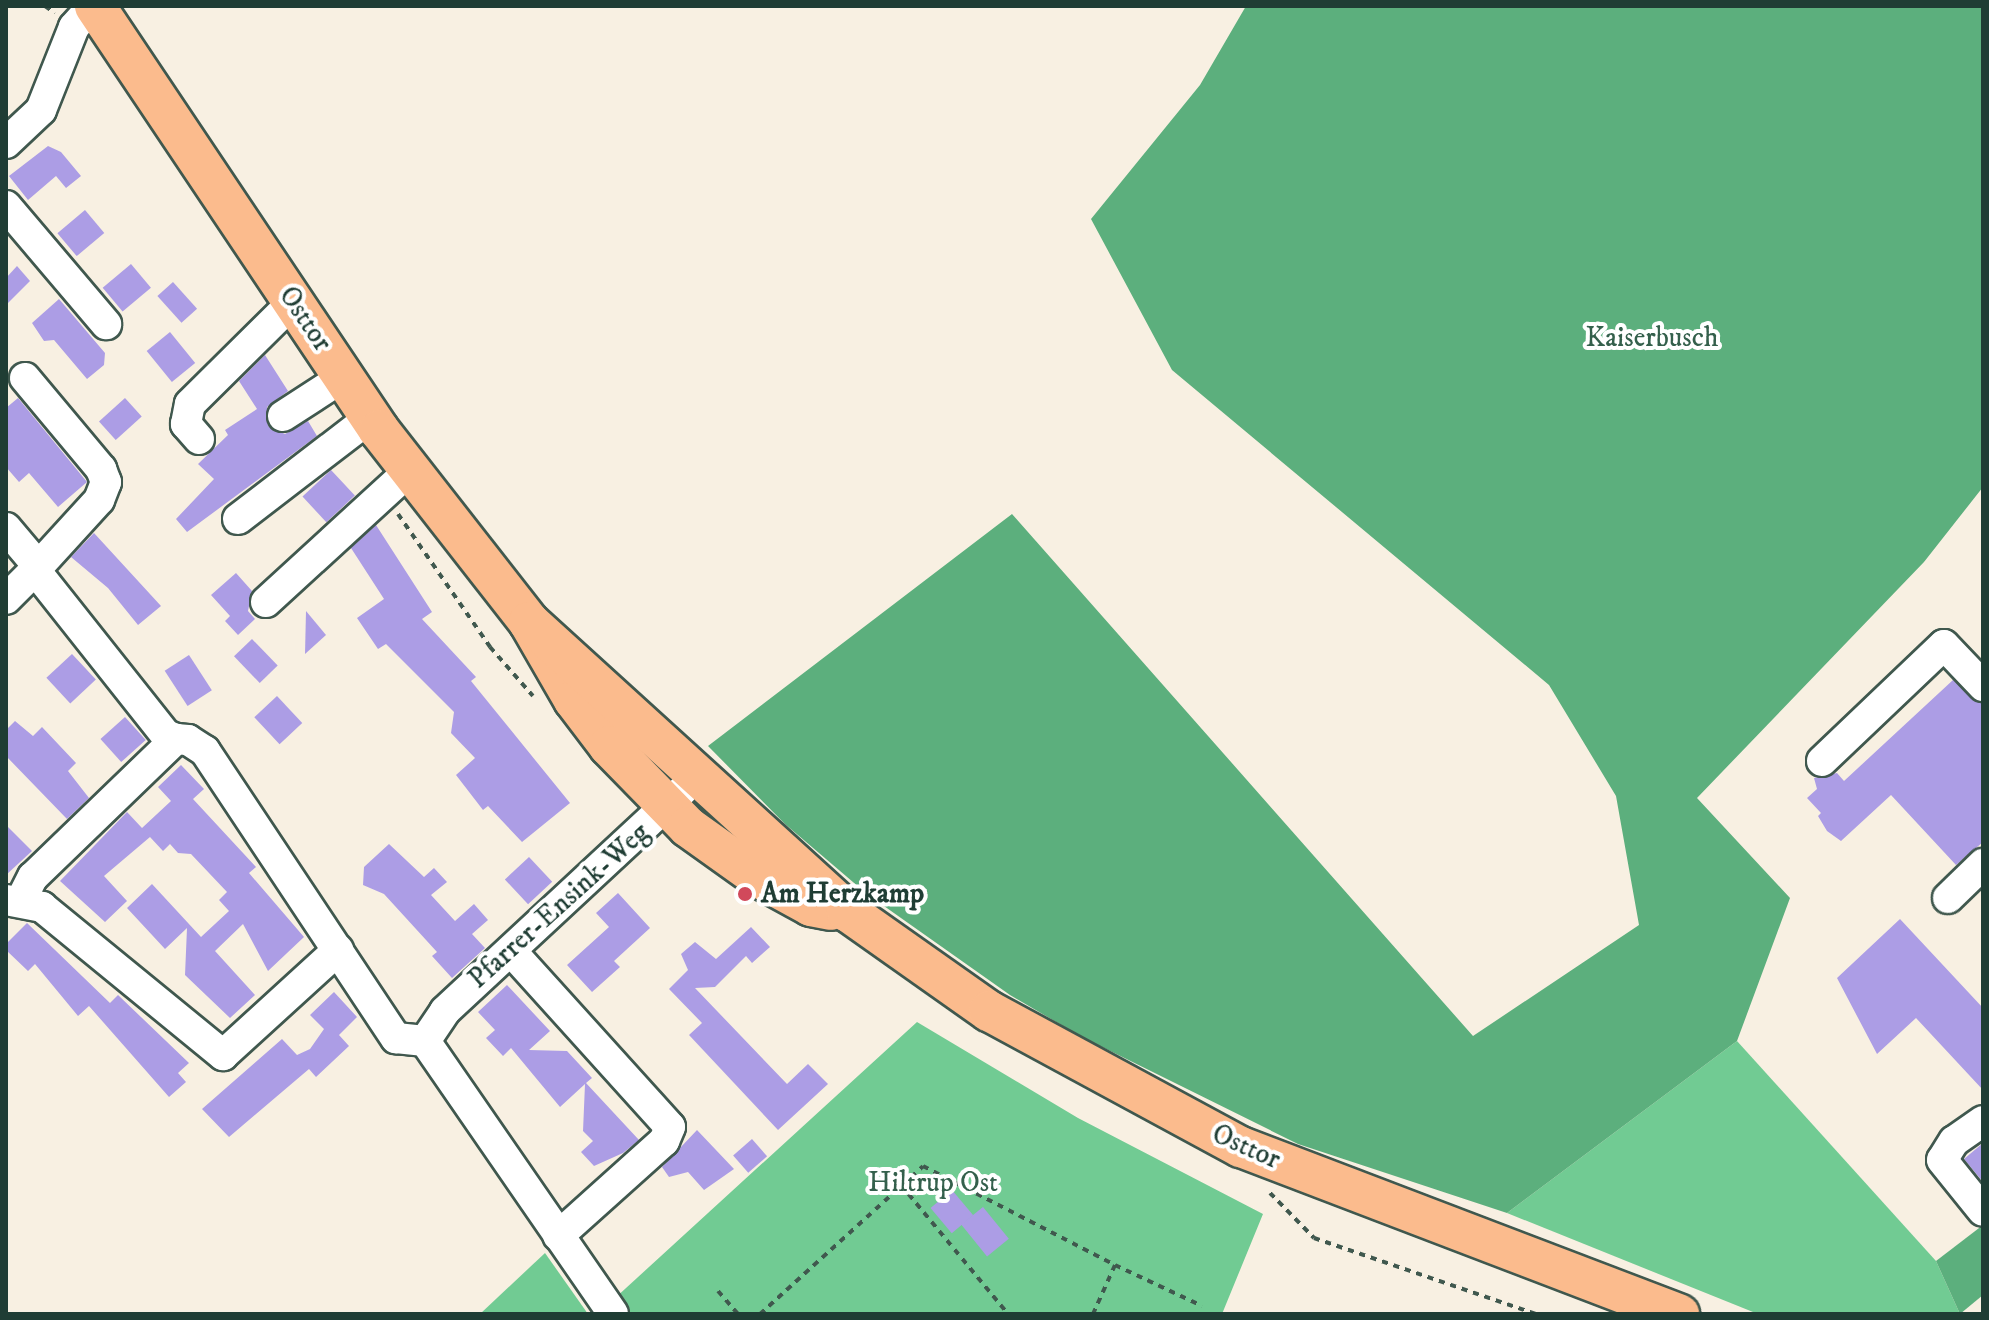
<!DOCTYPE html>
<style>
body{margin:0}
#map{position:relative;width:1989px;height:1320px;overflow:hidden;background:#f8f0e2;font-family:"IM FELL DW Pica",serif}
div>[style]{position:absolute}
.green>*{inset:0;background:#71cb93}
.forest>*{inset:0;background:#5caf7d}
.building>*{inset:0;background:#ac9de5;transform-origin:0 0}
.path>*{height:4px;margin-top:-2px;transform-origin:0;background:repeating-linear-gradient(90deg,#40584e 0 6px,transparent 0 12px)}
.roads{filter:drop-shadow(2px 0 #40584e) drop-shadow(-2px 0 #40584e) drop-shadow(0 2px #40584e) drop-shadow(0 -2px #40584e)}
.minor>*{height:30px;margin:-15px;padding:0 15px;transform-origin:15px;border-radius:15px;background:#fff}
.major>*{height:40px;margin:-20px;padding:0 20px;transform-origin:20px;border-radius:20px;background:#fbbb8d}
.dots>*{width:22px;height:22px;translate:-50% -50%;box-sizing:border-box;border:4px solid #fff;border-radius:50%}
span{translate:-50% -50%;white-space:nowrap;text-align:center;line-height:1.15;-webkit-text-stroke:8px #fff;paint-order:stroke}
.street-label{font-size:28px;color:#1f3d34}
.park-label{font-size:28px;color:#34604c}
.poi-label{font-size:28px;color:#1f3d34;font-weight:700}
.left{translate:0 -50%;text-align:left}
.frame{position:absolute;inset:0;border:8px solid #1f3d34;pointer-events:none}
</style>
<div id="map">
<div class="green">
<div style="clip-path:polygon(917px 1022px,1078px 1118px,1263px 1214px,1222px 1314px,624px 1314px,614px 1299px)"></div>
<div style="clip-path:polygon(1737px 1041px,1936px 1261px,1960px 1314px,1758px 1314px,1507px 1213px)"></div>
<div style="clip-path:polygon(545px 1253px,588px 1314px,480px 1314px)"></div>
</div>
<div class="forest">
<div style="clip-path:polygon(1246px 6px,1983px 6px,1983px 487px,1924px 562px,1697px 798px,1790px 898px,1737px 1041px,1507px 1213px,1298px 1144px,1082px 1037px,1010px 995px,867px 894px,785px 824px,708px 746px,1012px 514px,1473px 1036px,1639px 925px,1616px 796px,1549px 685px,1172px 370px,1091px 219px,1200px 85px)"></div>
<div style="clip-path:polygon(1983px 1225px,1983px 1295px,1960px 1314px,1936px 1261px)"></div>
</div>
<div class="building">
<div style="clip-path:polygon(48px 146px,61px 152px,81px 176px,66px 188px,56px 176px,28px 200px,9px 176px)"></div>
<div style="left:85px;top:210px;width:30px;height:36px;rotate:50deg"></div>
<div style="left:131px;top:264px;width:31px;height:37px;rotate:50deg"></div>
<div style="clip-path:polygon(17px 266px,30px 281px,6px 305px,6px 278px)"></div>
<div style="left:173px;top:282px;width:36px;height:21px;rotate:48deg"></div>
<div style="clip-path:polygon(59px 299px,105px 353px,104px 365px,87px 379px,54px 340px,44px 341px,32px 323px)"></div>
<div style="left:170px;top:332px;width:40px;height:30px;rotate:51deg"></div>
<div style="clip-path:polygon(265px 355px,288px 391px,267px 407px,268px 426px,285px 434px,308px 421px,317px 436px,187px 532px,176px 519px,214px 479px,198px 464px,228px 435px,225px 430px,257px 409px,239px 381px)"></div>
<div style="clip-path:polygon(18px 398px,87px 482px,58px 507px,29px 473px,19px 482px,6px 467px,6px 408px)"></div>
<div style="left:125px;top:398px;width:25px;height:35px;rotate:48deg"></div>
<div style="left:331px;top:470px;width:35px;height:39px;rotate:47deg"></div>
<div style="clip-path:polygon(376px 525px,432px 612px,422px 619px,476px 677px,471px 681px,570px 803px,522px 842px,488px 806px,483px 810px,456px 775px,475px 758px,451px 733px,454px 712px,386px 644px,378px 649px,357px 618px,384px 599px,351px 548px)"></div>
<div style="clip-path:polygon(94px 533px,161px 606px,138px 625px,108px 588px,71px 557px)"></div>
<div style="clip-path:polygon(236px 573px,252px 591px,248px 611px,255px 619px,238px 635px,225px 621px,230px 616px,211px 595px)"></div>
<div style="clip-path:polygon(306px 611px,326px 635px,305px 654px)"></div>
<div style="left:252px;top:639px;width:37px;height:25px;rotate:46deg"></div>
<div style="left:72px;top:654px;width:35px;height:35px;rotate:47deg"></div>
<div style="left:189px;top:655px;width:42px;height:29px;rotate:57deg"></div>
<div style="clip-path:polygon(1953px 680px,1983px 704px,1983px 842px,1956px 865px,1891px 795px,1841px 841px,1827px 831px,1818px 816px,1821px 813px,1807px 798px,1817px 789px,1814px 778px,1837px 773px,1844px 781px)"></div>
<div style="left:277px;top:696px;width:37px;height:31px;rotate:47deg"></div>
<div style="left:125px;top:717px;width:31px;height:33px;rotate:48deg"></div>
<div style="clip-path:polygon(15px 721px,33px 736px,42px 727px,76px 763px,68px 771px,89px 798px,67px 819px,6px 756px,6px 730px)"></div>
<div style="clip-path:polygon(181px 765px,204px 789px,193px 799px,256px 867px,249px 873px,304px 937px,268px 971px,243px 924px,215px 951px,255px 995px,230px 1018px,185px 975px,187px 928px,165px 949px,127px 908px,152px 884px,201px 937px,229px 911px,219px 900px,227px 892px,191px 854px,178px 853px,170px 844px,163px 851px,150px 837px,104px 876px,127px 901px,105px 922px,60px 881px,127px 812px,142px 828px,171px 801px,158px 787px)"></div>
<div style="clip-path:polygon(6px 825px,32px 851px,6px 875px)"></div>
<div style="clip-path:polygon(389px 844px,424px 877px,434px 868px,447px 882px,431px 895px,455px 921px,474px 904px,488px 920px,472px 934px,485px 948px,452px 978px,432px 956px,437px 952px,384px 894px,363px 885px,364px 867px)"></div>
<div style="left:529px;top:857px;width:34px;height:33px;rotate:47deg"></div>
<div style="clip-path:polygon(618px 893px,650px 928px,614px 961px,620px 967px,592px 992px,567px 965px,609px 927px,596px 913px)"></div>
<div style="clip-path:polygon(1900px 919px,1983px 1008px,1983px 1090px,1916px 1018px,1877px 1054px,1837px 978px)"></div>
<div style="clip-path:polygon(27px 923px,110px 1003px,118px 995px,189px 1063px,178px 1073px,186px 1082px,169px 1097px,89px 1006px,78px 1016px,35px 964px,28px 971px,6px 950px,6px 944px)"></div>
<div style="clip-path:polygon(751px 927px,770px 947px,752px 963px,746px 956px,715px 987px,695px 988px,787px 1084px,808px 1064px,828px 1084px,778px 1130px,689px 1035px,702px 1023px,669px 989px,688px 970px,681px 954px,695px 942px,716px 959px)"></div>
<div style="clip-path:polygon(507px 985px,550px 1031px,529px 1050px,567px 1051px,592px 1078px,586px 1083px,639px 1140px,623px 1153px,594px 1166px,581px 1152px,593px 1141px,583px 1131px,585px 1084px,560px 1107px,511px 1048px,503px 1056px,486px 1038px,495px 1030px,478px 1012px)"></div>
<div style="clip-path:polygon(334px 992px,357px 1017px,339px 1035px,349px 1046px,316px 1077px,309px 1069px,229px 1137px,202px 1109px,282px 1039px,297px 1055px,310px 1049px,324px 1029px,310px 1015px)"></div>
<div style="clip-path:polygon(697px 1130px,734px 1169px,704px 1190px,688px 1172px,669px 1177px,662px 1167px)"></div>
<div style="left:752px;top:1139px;width:23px;height:25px;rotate:49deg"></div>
<div style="clip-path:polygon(1983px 1143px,1983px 1182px,1964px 1159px)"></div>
<div style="left:952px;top:1190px;width:33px;height:28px;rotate:50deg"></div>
<div style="left:983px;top:1207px;width:41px;height:28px;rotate:51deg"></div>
</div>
<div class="path">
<div style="left:45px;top:6px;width:12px;rotate:35deg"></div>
<div style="left:398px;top:514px;width:162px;rotate:55.3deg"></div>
<div style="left:490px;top:647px;width:65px;rotate:48.7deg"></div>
<div style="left:901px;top:1185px;width:168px;rotate:50.3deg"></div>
<div style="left:1270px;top:1193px;width:63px;rotate:45.6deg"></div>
<div style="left:1314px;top:1238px;width:235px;rotate:18.9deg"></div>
<div style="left:1115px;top:1265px;width:96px;rotate:25.2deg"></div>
<div style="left:718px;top:1291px;width:30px;rotate:49deg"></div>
<div style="left:760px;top:1314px;width:220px;rotate:-42.2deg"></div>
<div style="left:923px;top:1166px;width:216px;rotate:27.3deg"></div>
<div style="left:1115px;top:1265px;width:54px;rotate:114.2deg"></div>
</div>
<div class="roads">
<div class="minor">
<div style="left:6px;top:143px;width:48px;rotate:-43.3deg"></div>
<div style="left:41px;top:110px;width:89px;rotate:-68.3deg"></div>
<div style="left:74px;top:27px;width:28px;rotate:-48deg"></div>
<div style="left:6px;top:206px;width:155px;rotate:49.7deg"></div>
<div style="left:25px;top:378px;width:119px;rotate:50.1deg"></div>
<div style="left:101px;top:469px;width:14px;rotate:69deg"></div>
<div style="left:106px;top:482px;width:19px;rotate:111deg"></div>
<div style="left:99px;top:500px;width:95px;rotate:132.4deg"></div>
<div style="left:35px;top:570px;width:211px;rotate:51.6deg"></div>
<div style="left:166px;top:735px;width:11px;rotate:22deg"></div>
<div style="left:283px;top:416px;width:72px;rotate:-33deg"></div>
<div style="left:199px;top:439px;width:20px;rotate:-131deg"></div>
<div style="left:186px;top:424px;width:20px;rotate:-79deg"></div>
<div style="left:190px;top:404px;width:145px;rotate:-44.7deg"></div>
<div style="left:238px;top:519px;width:168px;rotate:-37.5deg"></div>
<div style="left:6px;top:528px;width:51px;rotate:49.8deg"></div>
<div style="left:6px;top:599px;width:41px;rotate:-45deg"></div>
<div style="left:266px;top:602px;width:195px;rotate:-42.5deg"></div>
<div style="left:1822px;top:761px;width:168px;rotate:-43.6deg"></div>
<div style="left:1944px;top:645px;width:57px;rotate:46.4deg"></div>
<div style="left:1948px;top:898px;width:49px;rotate:-44.2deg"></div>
<div style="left:6px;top:900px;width:37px;rotate:11deg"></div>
<div style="left:42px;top:907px;width:234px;rotate:39.3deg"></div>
<div style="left:223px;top:1055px;width:156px;rotate:-42.4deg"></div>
<div style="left:20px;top:902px;width:28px;rotate:-63deg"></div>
<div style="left:33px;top:877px;width:199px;rotate:-44deg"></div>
<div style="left:176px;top:739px;width:12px;rotate:5deg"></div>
<div style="left:188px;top:740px;width:20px;rotate:33deg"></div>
<div style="left:205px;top:751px;width:345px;rotate:56.4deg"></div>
<div style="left:396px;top:1038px;width:29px;rotate:6deg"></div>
<div style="left:511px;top:951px;width:237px;rotate:47.9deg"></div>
<div style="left:670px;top:1127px;width:15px;rotate:113deg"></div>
<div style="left:664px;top:1141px;width:142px;rotate:138.1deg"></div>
<div style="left:425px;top:1041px;width:36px;rotate:-56deg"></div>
<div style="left:445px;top:1011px;width:323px;rotate:-42.9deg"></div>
<div style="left:425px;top:1041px;width:331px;rotate:55.4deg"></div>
<div style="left:1983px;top:1121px;width:35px;rotate:145deg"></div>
<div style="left:1954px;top:1141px;width:22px;rotate:122deg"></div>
<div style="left:1942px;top:1160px;width:65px;rotate:51.2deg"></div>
</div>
<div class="major">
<div style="left:95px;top:6px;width:510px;rotate:56.19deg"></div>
<div style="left:379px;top:430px;width:244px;rotate:52deg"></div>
<div style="left:529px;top:622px;width:90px;rotate:60deg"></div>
<div style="left:574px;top:700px;width:58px;rotate:52.7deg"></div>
<div style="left:609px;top:746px;width:113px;rotate:45.7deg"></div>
<div style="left:688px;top:827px;width:86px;rotate:35.5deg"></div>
<div style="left:758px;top:877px;width:60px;rotate:28.7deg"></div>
<div style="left:811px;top:906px;width:20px;rotate:11deg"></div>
<div style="left:529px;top:622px;width:430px;rotate:42.3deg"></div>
<div style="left:847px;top:911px;width:174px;rotate:35.2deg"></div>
<div style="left:989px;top:1011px;width:286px;rotate:28.4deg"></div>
<div style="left:1241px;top:1147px;width:469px;rotate:20.9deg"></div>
</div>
</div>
<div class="dots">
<div style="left:745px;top:894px;background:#d1495b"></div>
</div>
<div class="street-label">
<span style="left:305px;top:319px;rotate:56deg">Osttor</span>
<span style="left:559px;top:906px;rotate:-42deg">Pfarrer-Ensink-Weg</span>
<span style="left:1246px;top:1147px;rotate:24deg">Osttor</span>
</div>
<div class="park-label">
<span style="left:1652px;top:338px">Kaiserbusch</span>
<span style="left:933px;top:1183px">Hiltrup Ost</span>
</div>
<div class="poi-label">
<span class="left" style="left:761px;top:894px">Am Herzkamp</span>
</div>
<div class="frame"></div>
</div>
